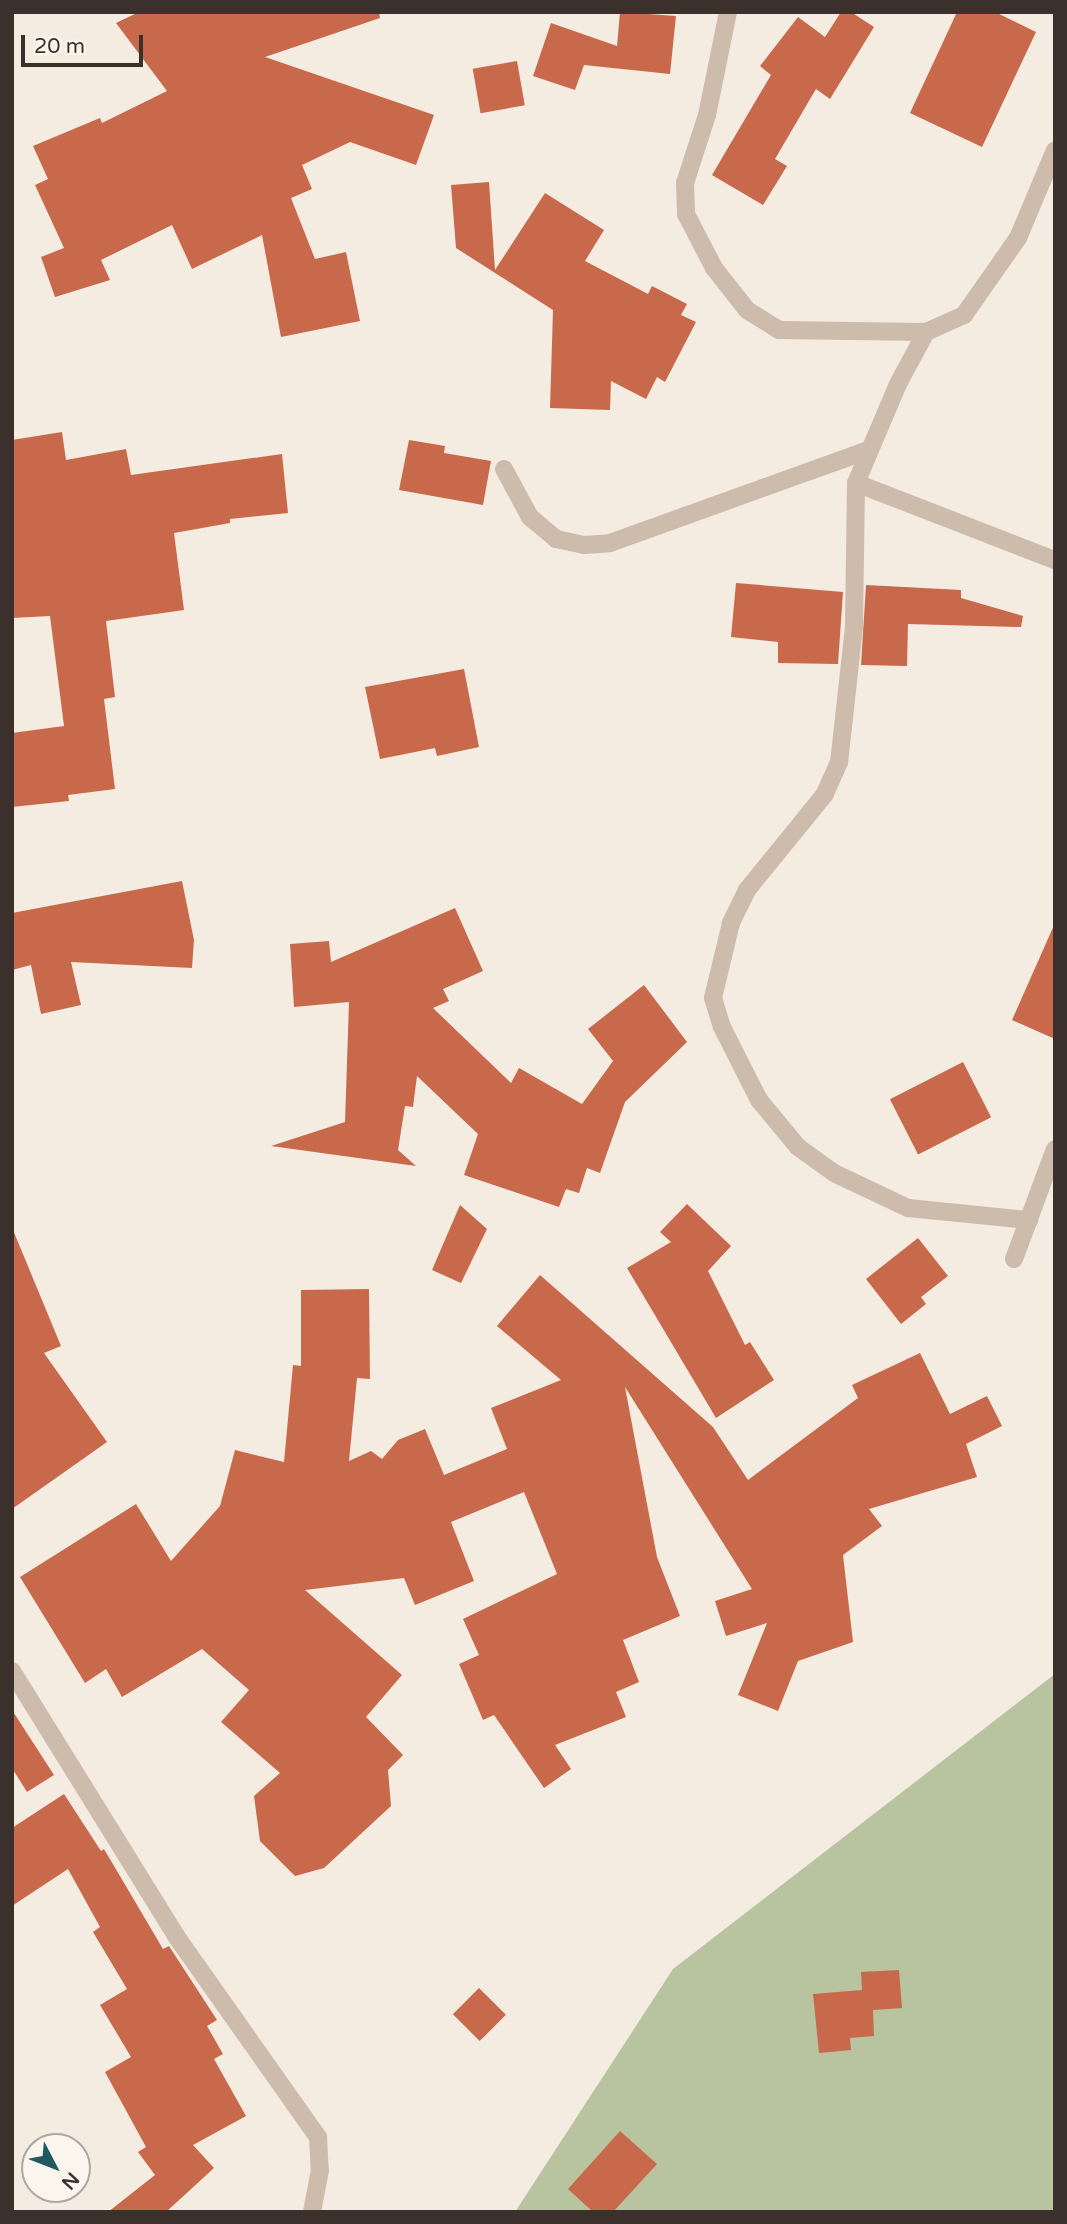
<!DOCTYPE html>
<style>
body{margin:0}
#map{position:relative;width:1067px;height:2224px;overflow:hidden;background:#f4ebe1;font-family:"Varela Round",sans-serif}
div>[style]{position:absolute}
.green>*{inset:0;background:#b8c4a0}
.building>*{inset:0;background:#c8694b;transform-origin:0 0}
.service>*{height:18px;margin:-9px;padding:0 9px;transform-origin:9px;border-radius:9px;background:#cdbbac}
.minor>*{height:18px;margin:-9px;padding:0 9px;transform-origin:9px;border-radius:9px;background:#cdbbac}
span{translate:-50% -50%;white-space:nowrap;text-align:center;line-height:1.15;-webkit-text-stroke:5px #fbf5ee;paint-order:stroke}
.frame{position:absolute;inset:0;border:14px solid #3b302b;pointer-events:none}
.north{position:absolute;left:21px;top:2133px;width:70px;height:70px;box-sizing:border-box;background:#fbf5ee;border:2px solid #aea6a0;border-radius:50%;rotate:132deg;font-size:19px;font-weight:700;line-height:28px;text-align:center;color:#3b302b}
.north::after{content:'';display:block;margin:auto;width:24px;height:32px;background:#1f5a5e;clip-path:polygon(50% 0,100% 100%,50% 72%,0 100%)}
.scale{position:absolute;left:21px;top:35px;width:122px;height:32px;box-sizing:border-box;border:4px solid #3b302b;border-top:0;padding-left:9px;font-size:21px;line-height:24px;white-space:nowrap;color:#3b302b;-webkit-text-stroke:5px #fbf5ee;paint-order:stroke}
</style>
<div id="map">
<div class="green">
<div style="clip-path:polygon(1055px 1674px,1055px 2212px,515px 2212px,673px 1969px)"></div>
</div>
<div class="building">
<div style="clip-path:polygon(139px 12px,379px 12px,380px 18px,265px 57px,434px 115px,416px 165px,350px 142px,302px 165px,312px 189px,291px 198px,315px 259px,346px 252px,360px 321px,281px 337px,262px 235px,192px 269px,172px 225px,101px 260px,110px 280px,55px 297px,41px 257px,64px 248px,35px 185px,48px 179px,33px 146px,100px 118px,102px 123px,167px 91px,116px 23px)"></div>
<div style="clip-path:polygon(620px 12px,676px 16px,670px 74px,584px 65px,575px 90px,533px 76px,551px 23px,617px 46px)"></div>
<div style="clip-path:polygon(841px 12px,851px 12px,874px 27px,830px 99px,816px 89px,775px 159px,787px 166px,763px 205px,712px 175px,771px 75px,760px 66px,798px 17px,825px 37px)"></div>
<div style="clip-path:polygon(957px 12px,995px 12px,1036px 32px,982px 147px,910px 113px)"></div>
<div style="left:517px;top:61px;width:45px;height:45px;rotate:80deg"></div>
<div style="clip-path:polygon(489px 182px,495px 270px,545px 193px,604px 230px,585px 261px,648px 294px,652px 286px,687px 304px,681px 315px,696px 322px,665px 382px,657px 377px,646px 399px,611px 381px,610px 410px,550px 408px,553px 310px,456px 248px,451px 185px)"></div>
<div style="clip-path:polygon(62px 432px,66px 460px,126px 449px,131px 475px,282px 454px,288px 513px,230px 519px,230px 523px,174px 533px,184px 610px,106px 621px,115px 697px,104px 699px,115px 789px,68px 795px,69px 801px,12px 807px,12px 733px,64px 726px,50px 616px,12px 618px,12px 440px)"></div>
<div style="clip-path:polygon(409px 440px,445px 446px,444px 453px,491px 461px,483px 505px,399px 490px)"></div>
<div style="clip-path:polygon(736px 583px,843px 592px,838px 664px,778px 663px,778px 642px,731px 637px)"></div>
<div style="clip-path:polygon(866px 585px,961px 590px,961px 598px,1023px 616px,1021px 627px,908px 624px,907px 666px,861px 665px)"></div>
<div style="clip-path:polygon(464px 669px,479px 747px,437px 756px,435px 748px,380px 759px,365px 687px)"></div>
<div style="clip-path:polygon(182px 881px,194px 940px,192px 968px,71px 962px,81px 1005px,41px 1014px,31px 965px,12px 970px,12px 913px)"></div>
<div style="clip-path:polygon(455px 908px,483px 971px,443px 989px,449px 1001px,433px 1008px,511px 1083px,519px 1068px,582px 1104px,613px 1061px,588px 1029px,644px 985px,687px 1042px,625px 1102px,600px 1173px,587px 1168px,579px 1193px,566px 1189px,559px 1207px,464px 1175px,478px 1134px,417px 1076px,413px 1107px,405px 1106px,398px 1150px,416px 1166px,271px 1146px,345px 1122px,349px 1002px,294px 1007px,290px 944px,329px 941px,331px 962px)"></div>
<div style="clip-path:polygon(1055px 923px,1055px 1039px,1012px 1020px)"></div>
<div style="left:963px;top:1062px;width:62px;height:82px;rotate:63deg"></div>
<div style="clip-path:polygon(687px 1204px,731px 1246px,708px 1271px,745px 1345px,750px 1342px,774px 1380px,716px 1418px,627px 1268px,671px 1242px,660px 1232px)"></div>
<div style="clip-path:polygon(460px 1205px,487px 1229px,461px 1283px,432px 1270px)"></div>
<div style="clip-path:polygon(13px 1230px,61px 1346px,44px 1353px,107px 1442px,12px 1509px)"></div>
<div style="clip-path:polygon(918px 1238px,948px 1276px,921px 1297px,926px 1304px,901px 1324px,866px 1279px)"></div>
<div style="clip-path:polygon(540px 1275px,713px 1427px,748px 1480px,858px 1398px,852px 1385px,920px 1353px,950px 1414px,987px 1396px,1002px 1426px,966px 1444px,977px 1477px,869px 1509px,882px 1526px,843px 1555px,853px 1642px,798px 1661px,778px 1711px,738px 1695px,767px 1623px,726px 1636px,715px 1601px,752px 1589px,625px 1387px,657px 1557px,680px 1616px,623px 1640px,639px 1682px,616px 1692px,626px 1717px,555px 1745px,571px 1769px,544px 1788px,494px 1715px,483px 1720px,459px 1664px,479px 1655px,463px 1619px,557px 1574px,524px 1492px,451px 1522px,474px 1581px,415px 1605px,404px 1578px,305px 1590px,402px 1675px,366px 1717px,403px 1755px,388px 1770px,391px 1806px,324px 1868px,295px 1876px,260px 1841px,254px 1796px,280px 1773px,221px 1722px,249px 1690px,202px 1649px,122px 1697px,106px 1669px,85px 1683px,20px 1577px,136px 1504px,171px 1561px,220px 1506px,235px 1450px,284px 1462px,293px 1365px,301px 1366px,301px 1290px,369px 1289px,370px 1379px,357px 1378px,349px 1461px,371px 1451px,382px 1459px,398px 1440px,425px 1429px,444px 1475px,507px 1449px,491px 1408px,561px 1380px,497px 1326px)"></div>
<div style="clip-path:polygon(12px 1710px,54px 1775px,27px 1792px,12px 1768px)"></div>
<div style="clip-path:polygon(64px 1794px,101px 1851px,104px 1849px,163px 1949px,169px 1946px,217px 2020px,207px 2026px,223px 2054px,214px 2059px,246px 2116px,193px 2145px,214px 2168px,166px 2212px,108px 2212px,155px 2175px,138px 2152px,146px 2147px,105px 2072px,131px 2057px,100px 2005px,127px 1989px,93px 1932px,100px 1927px,68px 1869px,12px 1906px,12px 1828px)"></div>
<div style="clip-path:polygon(899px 1970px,902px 2008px,873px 2010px,874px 2036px,850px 2038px,851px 2050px,819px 2053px,813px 1994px,862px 1990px,861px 1972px)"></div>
<div style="left:479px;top:1988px;width:38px;height:37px;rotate:45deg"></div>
<div style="clip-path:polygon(620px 2131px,657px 2164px,613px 2212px,593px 2212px,568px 2189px)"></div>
</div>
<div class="service">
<div style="left:856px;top:483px;width:213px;rotate:21.2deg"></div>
</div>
<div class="minor">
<div style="left:728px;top:12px;width:105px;rotate:101.5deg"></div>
<div style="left:707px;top:115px;width:71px;rotate:107.9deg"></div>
<div style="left:685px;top:183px;width:31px;rotate:88deg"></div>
<div style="left:686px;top:214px;width:61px;rotate:62.6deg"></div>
<div style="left:714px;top:268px;width:53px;rotate:51.8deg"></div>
<div style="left:747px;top:310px;width:38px;rotate:32deg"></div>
<div style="left:779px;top:330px;width:147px;rotate:0.8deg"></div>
<div style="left:926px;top:332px;width:42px;rotate:-24.1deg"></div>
<div style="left:964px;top:315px;width:94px;rotate:-55deg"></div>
<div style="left:1018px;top:238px;width:95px;rotate:-67.2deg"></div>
<div style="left:926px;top:332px;width:59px;rotate:118.3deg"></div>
<div style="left:898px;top:384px;width:108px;rotate:113deg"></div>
<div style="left:856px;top:483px;width:144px;rotate:90.8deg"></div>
<div style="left:854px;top:627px;width:136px;rotate:96.3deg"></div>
<div style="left:839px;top:762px;width:35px;rotate:114deg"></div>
<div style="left:825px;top:794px;width:124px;rotate:129.1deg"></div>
<div style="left:747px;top:890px;width:37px;rotate:116deg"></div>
<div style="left:731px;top:923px;width:77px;rotate:103.5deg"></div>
<div style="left:713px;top:998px;width:30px;rotate:73deg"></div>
<div style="left:722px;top:1027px;width:82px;rotate:63.1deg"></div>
<div style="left:759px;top:1100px;width:61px;rotate:50.3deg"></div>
<div style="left:798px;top:1147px;width:44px;rotate:35.8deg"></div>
<div style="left:834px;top:1173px;width:82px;rotate:25.3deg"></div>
<div style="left:908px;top:1208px;width:122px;rotate:5.7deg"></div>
<div style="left:504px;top:469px;width:55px;rotate:61.6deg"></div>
<div style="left:530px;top:517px;width:34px;rotate:40deg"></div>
<div style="left:556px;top:539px;width:29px;rotate:12deg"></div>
<div style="left:584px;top:545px;width:26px;rotate:-4deg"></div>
<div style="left:610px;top:543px;width:274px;rotate:-19.8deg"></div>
<div style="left:1014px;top:1259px;width:117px;rotate:-69.6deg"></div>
<div style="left:12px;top:1671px;width:312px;rotate:58.2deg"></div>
<div style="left:176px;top:1936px;width:246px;rotate:54.8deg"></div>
<div style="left:318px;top:2137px;width:33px;rotate:87deg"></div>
<div style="left:320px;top:2170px;width:43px;rotate:100.8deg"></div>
</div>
<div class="frame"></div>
<div class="north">N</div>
<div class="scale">20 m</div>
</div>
